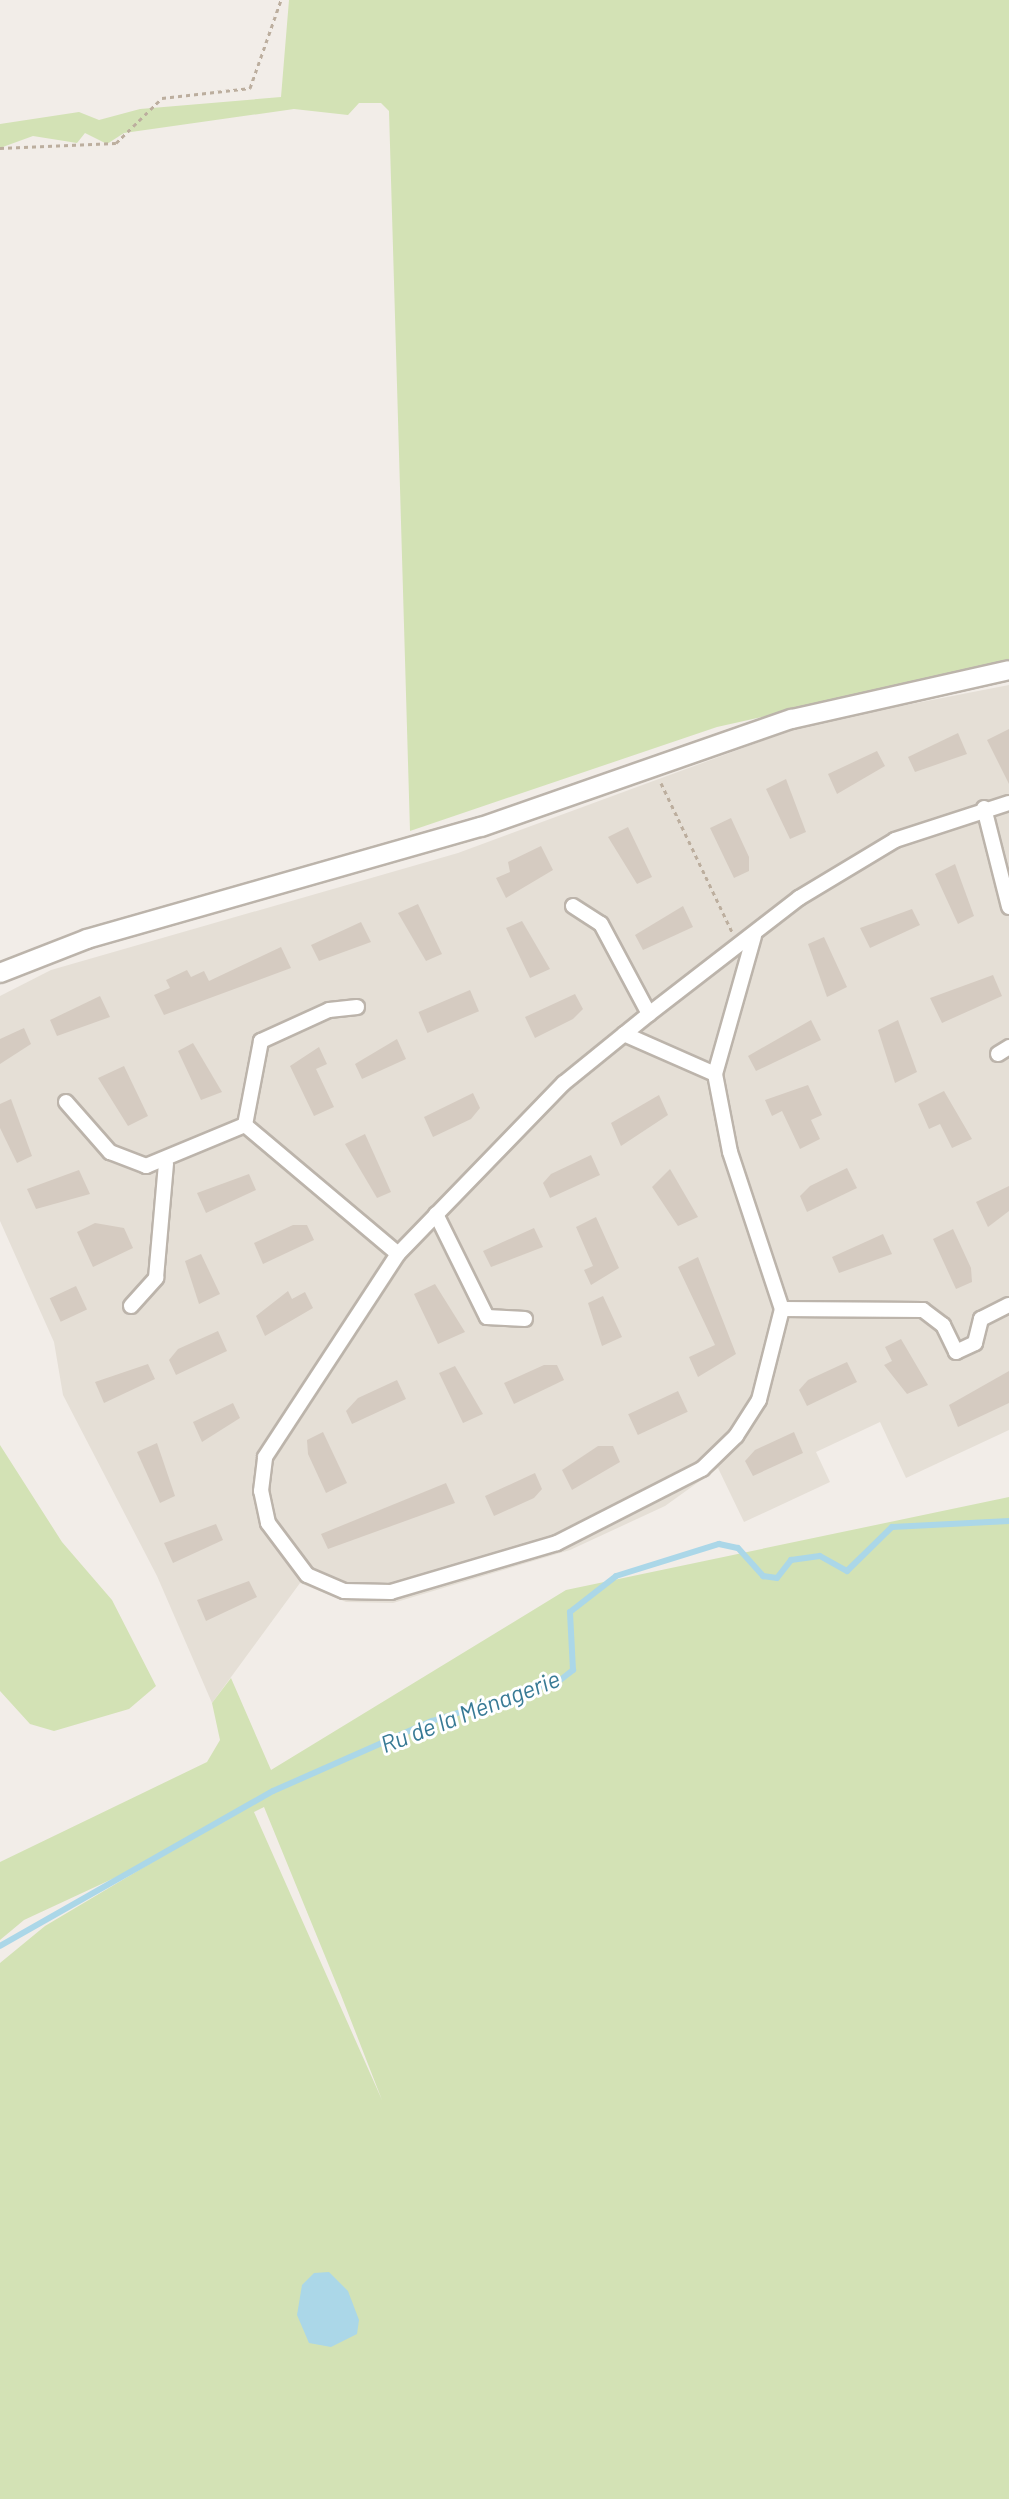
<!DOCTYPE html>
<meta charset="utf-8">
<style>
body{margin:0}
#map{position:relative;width:1009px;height:2499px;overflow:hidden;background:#f2ede8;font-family:Barlow,sans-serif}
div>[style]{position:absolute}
.residential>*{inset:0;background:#e5dfd6}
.green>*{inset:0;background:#d3e2b5}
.water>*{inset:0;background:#abd7e8}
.stream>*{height:6px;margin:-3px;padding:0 3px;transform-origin:3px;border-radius:3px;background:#abd7e8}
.building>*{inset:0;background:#d5cbc1;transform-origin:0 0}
.path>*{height:3px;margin-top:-1.5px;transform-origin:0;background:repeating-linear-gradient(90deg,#bcae9e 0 4px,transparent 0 8px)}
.roads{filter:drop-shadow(2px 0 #bcb4ab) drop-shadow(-2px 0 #bcb4ab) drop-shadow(0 2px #bcb4ab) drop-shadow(0 -2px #bcb4ab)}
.minor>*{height:14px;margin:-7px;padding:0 7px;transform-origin:7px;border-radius:7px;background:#fff}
.tertiary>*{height:18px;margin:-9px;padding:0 9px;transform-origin:9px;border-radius:9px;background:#fff}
span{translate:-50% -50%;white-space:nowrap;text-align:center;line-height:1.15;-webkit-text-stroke:6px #fff;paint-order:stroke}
.water-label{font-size:24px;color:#387a95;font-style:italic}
</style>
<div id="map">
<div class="residential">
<div style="clip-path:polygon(1009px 685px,1009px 1430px,906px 1478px,880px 1422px,816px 1452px,830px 1482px,744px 1522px,718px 1468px,665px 1506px,570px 1550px,393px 1603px,346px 1602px,300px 1583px,212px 1703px,157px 1576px,63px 1395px,54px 1342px,0 1221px,0 996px,51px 970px,458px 853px,808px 724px)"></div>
</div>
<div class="green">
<div style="clip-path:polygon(289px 0,1009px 0,1009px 662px,717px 727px,410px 831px,389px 111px,381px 103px,359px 103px,348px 115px,294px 109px,124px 133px,107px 144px,85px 133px,77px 143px,33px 136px,0 148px,0 124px,79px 112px,99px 120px,140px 109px,281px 97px)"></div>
<div style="clip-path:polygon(0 1445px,62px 1542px,112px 1600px,156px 1686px,129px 1709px,54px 1731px,30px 1724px,0 1691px)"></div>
<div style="clip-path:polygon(evenodd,1009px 1497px,1009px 2499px,0 2499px,0 1963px,45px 1926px,166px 1854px,24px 1920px,0 1940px,0 1862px,207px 1762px,220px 1740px,212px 1703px,231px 1678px,271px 1770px,566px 1590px,1009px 1497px,264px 1807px,341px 1995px,382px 2100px,254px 1812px,264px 1807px)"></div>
</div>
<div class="water">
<div style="clip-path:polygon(329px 2272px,348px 2291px,359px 2320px,357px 2334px,331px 2347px,309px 2343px,297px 2315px,302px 2285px,314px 2273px)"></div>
</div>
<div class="stream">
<div style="left:0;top:1946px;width:314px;rotate:-29.6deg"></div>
<div style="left:273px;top:1791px;width:174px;rotate:-23.8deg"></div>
<div style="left:432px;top:1721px;width:133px;rotate:-17.5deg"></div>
<div style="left:559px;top:1681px;width:18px;rotate:-38deg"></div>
<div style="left:573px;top:1670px;width:58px;rotate:-93deg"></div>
<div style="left:570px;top:1612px;width:58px;rotate:-38deg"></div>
<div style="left:616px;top:1576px;width:108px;rotate:-17.3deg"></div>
<div style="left:719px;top:1544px;width:19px;rotate:12deg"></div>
<div style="left:738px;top:1548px;width:38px;rotate:48deg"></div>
<div style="left:763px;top:1576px;width:14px;rotate:8deg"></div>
<div style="left:777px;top:1578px;width:23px;rotate:-52deg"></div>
<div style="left:791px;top:1560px;width:29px;rotate:-8deg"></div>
<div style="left:820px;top:1556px;width:31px;rotate:29deg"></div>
<div style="left:847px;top:1571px;width:63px;rotate:-44.4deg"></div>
<div style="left:892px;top:1527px;width:117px;rotate:-2.9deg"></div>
</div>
<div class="building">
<div style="clip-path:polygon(1009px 729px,1009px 784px,987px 740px)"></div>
<div style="clip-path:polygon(958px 733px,967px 754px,915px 772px,908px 757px)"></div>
<div style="clip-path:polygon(877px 751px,885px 766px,837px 794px,828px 774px)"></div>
<div style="clip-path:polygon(786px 779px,806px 832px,790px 839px,766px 789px)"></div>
<div style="clip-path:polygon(731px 818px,749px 857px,749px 871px,734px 878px,710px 828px)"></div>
<div style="clip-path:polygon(628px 827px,652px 877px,637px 884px,608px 837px)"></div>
<div style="clip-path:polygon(541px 846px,553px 870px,506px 898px,496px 878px,510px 872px,508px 862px)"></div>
<div style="clip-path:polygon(955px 864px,974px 916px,958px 924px,935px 874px)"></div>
<div style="clip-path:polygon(418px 904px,442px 954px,426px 961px,398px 913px)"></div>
<div style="clip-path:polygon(683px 906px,693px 927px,643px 950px,635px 935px)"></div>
<div style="clip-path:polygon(912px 909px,920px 925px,870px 948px,860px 928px)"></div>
<div style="clip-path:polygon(522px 921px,550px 969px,530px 978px,506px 928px)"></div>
<div style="clip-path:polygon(361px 922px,371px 942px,319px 961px,311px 945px)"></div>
<div style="clip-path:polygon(824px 937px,847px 987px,827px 997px,808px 944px)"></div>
<div style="clip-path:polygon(281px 947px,291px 968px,164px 1015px,154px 995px,170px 988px,166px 980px,187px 970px,191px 977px,204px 971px,209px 981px)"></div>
<div style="clip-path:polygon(993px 975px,1002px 996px,942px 1023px,930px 998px)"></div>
<div style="left:470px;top:990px;width:23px;height:56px;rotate:67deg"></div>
<div style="clip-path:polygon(575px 994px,583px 1009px,573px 1019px,535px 1038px,525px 1017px)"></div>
<div style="clip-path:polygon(100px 996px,110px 1017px,57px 1036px,50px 1020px)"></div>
<div style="clip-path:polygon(811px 1020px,821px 1040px,756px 1071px,748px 1056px)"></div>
<div style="clip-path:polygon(898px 1020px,917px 1072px,895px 1083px,878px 1030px)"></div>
<div style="clip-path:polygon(24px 1028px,31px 1044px,0 1064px,0 1039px)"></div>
<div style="clip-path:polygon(397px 1039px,406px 1059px,362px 1079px,355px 1064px)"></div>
<div style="clip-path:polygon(193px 1043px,222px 1092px,201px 1100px,178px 1051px)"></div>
<div style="clip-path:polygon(319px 1047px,327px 1064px,316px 1069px,334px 1107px,314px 1116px,290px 1066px)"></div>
<div style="clip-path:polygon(124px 1066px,148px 1116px,128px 1126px,98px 1078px)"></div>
<div style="clip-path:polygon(808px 1085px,822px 1115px,811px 1120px,820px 1139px,800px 1149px,782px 1111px,772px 1116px,765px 1100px)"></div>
<div style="clip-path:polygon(944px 1091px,972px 1139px,952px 1148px,940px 1124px,929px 1129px,918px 1104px)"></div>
<div style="clip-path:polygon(473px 1093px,480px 1108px,471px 1119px,433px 1137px,424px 1117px)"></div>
<div style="clip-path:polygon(659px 1095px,668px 1115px,621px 1146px,611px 1123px)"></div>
<div style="clip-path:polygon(11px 1099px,32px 1156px,17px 1163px,0 1128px,0 1104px)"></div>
<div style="clip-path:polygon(365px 1134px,391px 1192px,377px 1198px,345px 1144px)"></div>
<div style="clip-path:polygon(591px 1155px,600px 1175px,550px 1198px,543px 1183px,551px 1174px)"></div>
<div style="clip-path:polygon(847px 1168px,857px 1188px,807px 1212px,800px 1196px,810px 1186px)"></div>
<div style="clip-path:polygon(670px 1169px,698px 1217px,678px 1226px,652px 1187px)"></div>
<div style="clip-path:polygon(79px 1170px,90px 1194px,36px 1209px,27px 1189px)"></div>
<div style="clip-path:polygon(249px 1174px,256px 1190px,206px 1213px,197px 1193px)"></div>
<div style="clip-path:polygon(1009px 1186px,1009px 1211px,988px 1227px,976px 1202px)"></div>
<div style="clip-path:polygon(596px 1217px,619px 1268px,591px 1285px,584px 1270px,593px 1266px,576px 1227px)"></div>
<div style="clip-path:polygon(95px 1223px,124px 1228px,133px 1248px,93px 1267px,77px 1232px)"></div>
<div style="clip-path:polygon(293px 1225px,307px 1225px,314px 1240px,263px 1264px,254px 1243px)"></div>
<div style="clip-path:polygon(534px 1228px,543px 1247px,491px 1267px,483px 1251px)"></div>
<div style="clip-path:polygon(953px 1229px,971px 1268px,972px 1282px,956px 1289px,933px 1239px)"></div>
<div style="clip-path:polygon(883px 1234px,892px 1254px,839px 1273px,832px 1257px)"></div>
<div style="clip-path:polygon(201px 1254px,220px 1294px,199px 1304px,185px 1261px)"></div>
<div style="clip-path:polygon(698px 1257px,736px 1354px,698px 1377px,689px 1357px,715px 1345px,678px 1267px)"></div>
<div style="clip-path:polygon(435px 1284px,465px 1332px,438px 1344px,414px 1294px)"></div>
<div style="left:76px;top:1286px;width:26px;height:29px;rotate:65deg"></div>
<div style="clip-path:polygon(288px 1291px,292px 1299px,305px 1292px,313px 1308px,265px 1336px,256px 1316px)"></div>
<div style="clip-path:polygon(603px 1296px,622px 1337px,602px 1346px,588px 1303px)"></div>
<div style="clip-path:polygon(218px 1331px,227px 1351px,176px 1375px,169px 1360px,178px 1349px)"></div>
<div style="clip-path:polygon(901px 1339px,928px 1385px,907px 1394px,884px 1365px,892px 1361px,885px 1347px)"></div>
<div style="clip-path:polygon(847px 1362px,857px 1382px,807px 1406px,799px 1390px,808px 1380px)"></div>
<div style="clip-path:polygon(148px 1364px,155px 1379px,104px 1403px,95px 1382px)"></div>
<div style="clip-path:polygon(544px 1365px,557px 1365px,564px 1380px,514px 1404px,504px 1383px)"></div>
<div style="clip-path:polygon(455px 1366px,483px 1414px,463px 1423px,439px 1373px)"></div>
<div style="clip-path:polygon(1009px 1371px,1009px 1403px,958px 1427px,949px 1405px)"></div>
<div style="clip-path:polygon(397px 1380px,406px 1399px,352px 1424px,346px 1411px,358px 1398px)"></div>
<div style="left:678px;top:1391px;width:23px;height:55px;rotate:65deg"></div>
<div style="clip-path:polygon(233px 1403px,240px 1418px,202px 1442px,193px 1422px)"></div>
<div style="clip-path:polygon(323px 1432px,347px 1483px,326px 1493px,308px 1454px,307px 1440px)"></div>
<div style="clip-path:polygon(794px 1432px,803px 1453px,753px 1476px,745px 1461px,755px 1450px)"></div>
<div style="clip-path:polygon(157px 1443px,175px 1496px,160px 1503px,137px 1452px)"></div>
<div style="clip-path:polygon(598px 1446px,613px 1446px,620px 1462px,572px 1490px,562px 1470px)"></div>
<div style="clip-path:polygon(535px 1473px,542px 1489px,534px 1498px,494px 1516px,485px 1496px)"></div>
<div style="clip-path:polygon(446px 1483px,455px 1503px,328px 1549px,321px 1534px)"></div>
<div style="clip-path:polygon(216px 1524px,223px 1540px,173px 1563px,164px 1543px)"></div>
<div style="clip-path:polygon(249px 1581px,257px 1597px,206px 1621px,197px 1600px)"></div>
</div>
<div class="path">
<div style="left:0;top:148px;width:116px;rotate:-2.5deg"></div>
<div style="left:116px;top:143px;width:64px;rotate:-44.4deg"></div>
<div style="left:162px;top:98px;width:89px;rotate:-6.5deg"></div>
<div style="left:250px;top:88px;width:93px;rotate:-70.6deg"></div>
<div style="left:661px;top:783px;width:165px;rotate:64.5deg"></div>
</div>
<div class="roads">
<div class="minor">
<div style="left:984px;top:808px;width:102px;rotate:75.8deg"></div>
<div style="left:573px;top:906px;width:33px;rotate:33deg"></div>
<div style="left:601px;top:924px;width:102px;rotate:61.9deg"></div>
<div style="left:357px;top:1007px;width:28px;rotate:174deg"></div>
<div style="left:329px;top:1010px;width:75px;rotate:155.5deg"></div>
<div style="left:261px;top:1041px;width:86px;rotate:100.8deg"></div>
<div style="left:245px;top:1125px;width:200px;rotate:40.1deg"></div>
<div style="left:624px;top:1034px;width:99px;rotate:23.7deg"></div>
<div style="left:715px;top:1074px;width:79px;rotate:79.1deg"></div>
<div style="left:730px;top:1152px;width:165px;rotate:71.7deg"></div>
<div style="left:782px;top:1309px;width:94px;rotate:104.2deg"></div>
<div style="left:759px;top:1400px;width:43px;rotate:122.6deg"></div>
<div style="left:736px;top:1436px;width:47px;rotate:135.9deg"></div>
<div style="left:702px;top:1469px;width:163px;rotate:153deg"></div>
<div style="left:557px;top:1543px;width:173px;rotate:163.6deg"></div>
<div style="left:391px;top:1592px;width:47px;rotate:-178.8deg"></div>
<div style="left:344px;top:1591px;width:40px;rotate:-156.6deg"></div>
<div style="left:307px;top:1575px;width:65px;rotate:-126.9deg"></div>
<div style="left:268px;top:1523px;width:33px;rotate:-102deg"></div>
<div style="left:261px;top:1491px;width:34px;rotate:-83deg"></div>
<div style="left:265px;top:1457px;width:243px;rotate:-56.8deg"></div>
<div style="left:398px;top:1254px;width:238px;rotate:-45.9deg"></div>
<div style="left:564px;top:1083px;width:109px;rotate:-39.1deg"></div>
<div style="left:649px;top:1014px;width:190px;rotate:-37.7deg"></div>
<div style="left:799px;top:898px;width:112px;rotate:-31.1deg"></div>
<div style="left:895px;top:840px;width:120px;rotate:-18deg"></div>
<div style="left:998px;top:1054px;width:13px;rotate:-32deg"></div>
<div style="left:715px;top:1074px;width:143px;rotate:-74.2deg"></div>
<div style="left:66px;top:1102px;width:67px;rotate:48.7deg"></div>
<div style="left:110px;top:1152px;width:39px;rotate:21deg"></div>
<div style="left:146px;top:1166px;width:107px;rotate:-22.5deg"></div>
<div style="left:436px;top:1214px;width:115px;rotate:63.7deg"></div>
<div style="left:487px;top:1317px;width:38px;rotate:3deg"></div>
<div style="left:131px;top:1306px;width:38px;rotate:-48deg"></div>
<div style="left:156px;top:1278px;width:115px;rotate:-85deg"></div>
<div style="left:782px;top:1309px;width:141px;rotate:0.4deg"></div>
<div style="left:923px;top:1310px;width:25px;rotate:37deg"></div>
<div style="left:943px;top:1325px;width:30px;rotate:64deg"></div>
<div style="left:956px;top:1352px;width:21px;rotate:-25deg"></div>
<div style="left:975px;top:1343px;width:25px;rotate:-76deg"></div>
<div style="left:981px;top:1319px;width:31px;rotate:-27deg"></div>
</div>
<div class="tertiary">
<div style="left:0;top:973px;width:93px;rotate:-21.3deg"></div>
<div style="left:87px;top:939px;width:410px;rotate:-15.9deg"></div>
<div style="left:481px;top:827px;width:329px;rotate:-19.2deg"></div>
<div style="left:792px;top:719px;width:222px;rotate:-12.7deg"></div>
</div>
</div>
<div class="water-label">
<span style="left:470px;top:1711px;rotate:-21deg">Ru de la Ménagerie</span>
</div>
</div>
